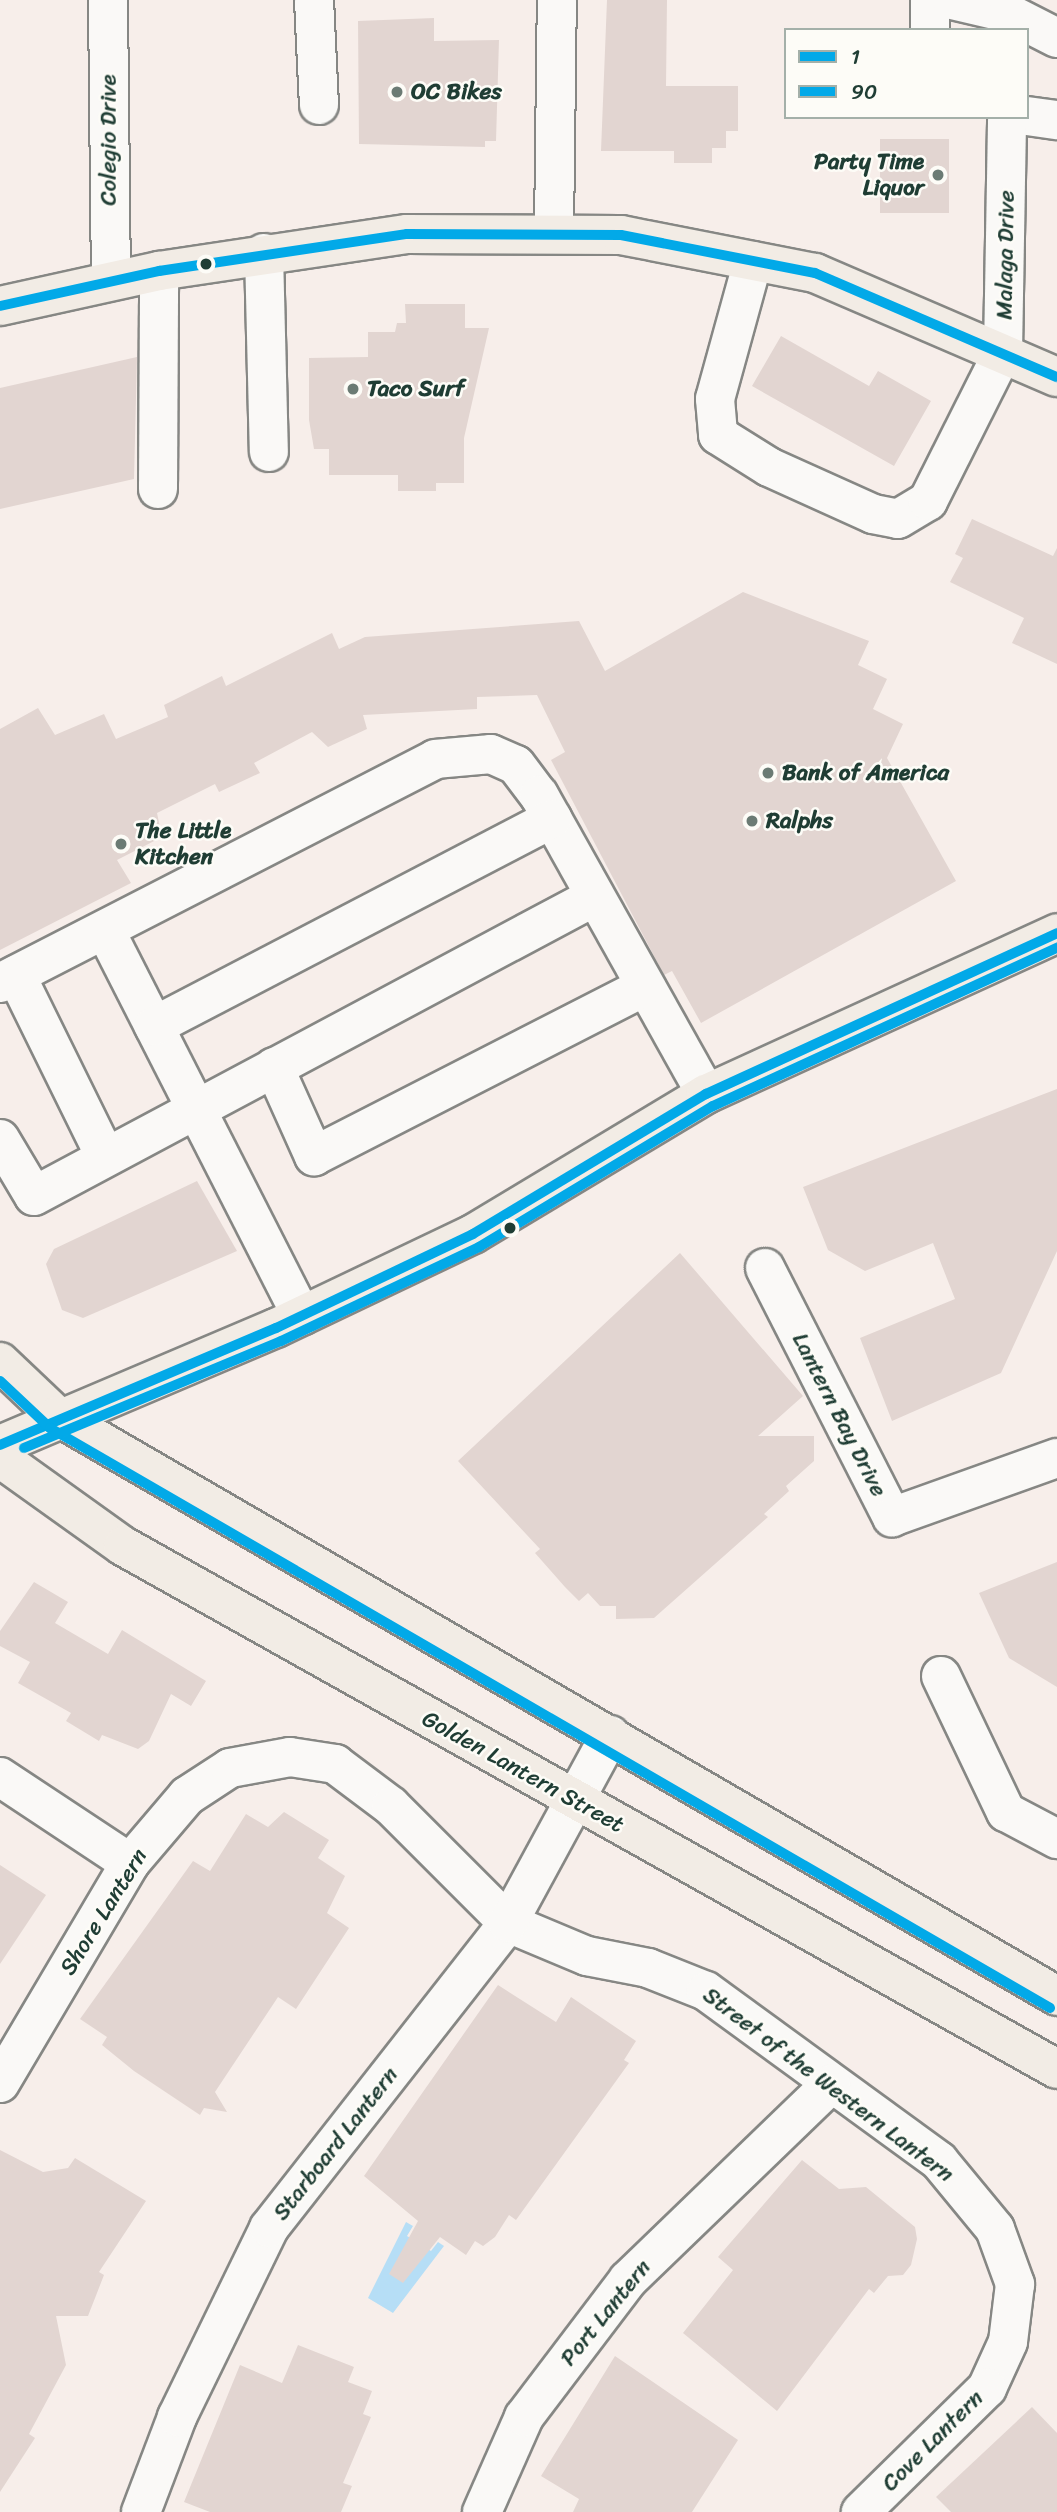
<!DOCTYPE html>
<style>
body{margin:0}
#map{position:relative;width:1057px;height:2512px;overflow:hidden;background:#f7eeea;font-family:Sriracha,sans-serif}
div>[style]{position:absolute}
.water>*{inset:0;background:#b6def6}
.building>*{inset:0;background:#e2d5d1;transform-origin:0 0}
.roads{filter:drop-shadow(2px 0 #868784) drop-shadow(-2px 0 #868784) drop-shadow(0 2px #868784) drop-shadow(0 -2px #868784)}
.minor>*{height:38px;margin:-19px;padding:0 19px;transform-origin:19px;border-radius:19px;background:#faf9f7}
.major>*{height:38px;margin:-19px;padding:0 19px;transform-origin:19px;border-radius:19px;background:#f2ece5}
.highway>*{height:38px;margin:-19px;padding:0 19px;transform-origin:19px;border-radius:19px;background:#f2ece5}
.bus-1>*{height:10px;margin:-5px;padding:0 5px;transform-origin:5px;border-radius:5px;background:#02a9e8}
.bus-2>*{height:10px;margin:-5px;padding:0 5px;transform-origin:5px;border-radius:5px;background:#02a9e8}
.dots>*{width:19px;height:19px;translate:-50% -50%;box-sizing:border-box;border:4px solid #fdfcf7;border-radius:50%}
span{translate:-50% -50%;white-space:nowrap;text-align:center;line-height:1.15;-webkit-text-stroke:5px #fdfcf7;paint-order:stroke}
.poi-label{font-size:23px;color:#1f3d34;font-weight:700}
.left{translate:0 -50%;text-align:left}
.right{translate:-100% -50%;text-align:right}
.street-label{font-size:23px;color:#1f3d34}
.legend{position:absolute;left:784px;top:28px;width:245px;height:91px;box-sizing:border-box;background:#fdfcf7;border:2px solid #a4b0a9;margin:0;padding:9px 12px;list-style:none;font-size:21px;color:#1f3d34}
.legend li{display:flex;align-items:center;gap:14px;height:35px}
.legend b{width:35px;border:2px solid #a4b0a9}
</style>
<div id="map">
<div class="water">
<div style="clip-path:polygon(406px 2222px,413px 2226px,407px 2236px,431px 2251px,438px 2242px,444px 2246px,393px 2313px,368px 2298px)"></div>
</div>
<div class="building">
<div style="clip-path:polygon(607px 0,667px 0,666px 86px,738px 86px,738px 131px,726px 131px,726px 148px,712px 148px,712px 163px,674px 163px,674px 151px,601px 151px)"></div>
<div style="clip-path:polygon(434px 18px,434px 41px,499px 40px,496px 141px,485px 141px,485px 147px,359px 144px,358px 21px)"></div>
<div style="left:880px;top:139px;width:69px;height:74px"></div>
<div style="clip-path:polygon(405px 304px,465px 304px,465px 328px,489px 328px,464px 438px,464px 483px,436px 483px,436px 491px,398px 491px,398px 475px,329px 475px,329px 449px,314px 449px,309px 420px,309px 358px,368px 357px,368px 332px,395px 332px,397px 323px,406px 323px)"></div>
<div style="clip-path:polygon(781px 336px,869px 386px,878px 371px,931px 401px,894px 466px,752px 386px)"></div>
<div style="clip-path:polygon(137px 357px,134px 479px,0 509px,0 388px)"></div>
<div style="clip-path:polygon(972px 519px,1053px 556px,1057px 548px,1057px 664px,1012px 643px,1024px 618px,950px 582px,963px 558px,955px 554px)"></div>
<div style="clip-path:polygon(743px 592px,869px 641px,858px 665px,887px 679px,873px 709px,903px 724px,887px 758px,956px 881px,701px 1023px,672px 971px,664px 975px,551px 760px,565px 752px,537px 695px,477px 697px,477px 709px,363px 715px,367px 729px,328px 747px,312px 732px,254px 763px,260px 773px,219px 792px,215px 784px,157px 813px,162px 837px,117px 860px,131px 883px,0 950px,0 729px,38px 708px,55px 735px,104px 714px,116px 739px,168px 717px,164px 705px,222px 676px,226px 686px,332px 633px,339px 649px,365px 637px,579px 621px,605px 671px)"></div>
<div style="clip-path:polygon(1057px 1089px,1057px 1251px,1001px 1373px,892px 1421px,860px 1338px,955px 1299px,933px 1243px,865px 1271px,828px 1250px,803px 1187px)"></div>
<div style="clip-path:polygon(197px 1181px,237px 1251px,83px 1318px,62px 1310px,46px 1264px,54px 1249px)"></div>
<div style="clip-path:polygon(680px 1253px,803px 1396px,758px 1436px,814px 1436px,814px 1461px,786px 1486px,789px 1491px,764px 1514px,768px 1517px,654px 1618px,616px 1619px,616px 1606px,600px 1606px,588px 1593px,579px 1601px,565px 1587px,535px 1553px,540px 1549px,458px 1461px)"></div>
<div style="clip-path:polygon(1057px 1562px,1057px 1687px,1009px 1658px,979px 1593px)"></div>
<div style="clip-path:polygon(34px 1582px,68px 1602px,55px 1623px,108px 1654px,122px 1630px,206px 1681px,191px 1706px,171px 1694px,149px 1741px,138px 1749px,102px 1735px,99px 1741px,66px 1721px,71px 1713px,18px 1683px,30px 1662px,0 1646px,0 1631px)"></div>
<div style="clip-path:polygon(284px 1812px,329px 1840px,318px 1858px,345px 1876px,327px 1913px,349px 1928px,296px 2009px,278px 1997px,215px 2092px,227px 2112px,204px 2108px,200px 2115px,134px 2071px,102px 2045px,107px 2037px,80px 2019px,193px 1861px,210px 1871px,246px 1814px,268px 1827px)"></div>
<div style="clip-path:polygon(0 1865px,46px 1895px,0 1964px)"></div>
<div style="clip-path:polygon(498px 1985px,556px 2022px,571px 1997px,636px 2041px,624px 2060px,629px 2063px,516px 2220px,509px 2215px,495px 2237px,483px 2246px,475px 2241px,466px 2255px,440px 2237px,403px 2283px,389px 2274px,418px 2221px,364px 2176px)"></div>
<div style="clip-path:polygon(0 2150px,43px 2172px,68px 2168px,75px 2158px,146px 2201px,99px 2272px,104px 2275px,88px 2316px,56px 2316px,66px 2365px,29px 2434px,35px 2438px,0 2492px)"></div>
<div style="clip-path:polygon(802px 2160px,839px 2189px,866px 2187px,915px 2227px,917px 2239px,911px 2265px,903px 2275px,888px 2276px,874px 2293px,869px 2289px,777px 2411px,683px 2333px,733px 2270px,718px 2257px)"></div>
<div style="clip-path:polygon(298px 2345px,354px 2367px,348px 2382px,372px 2391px,363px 2414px,371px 2417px,343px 2483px,352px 2486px,341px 2512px,210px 2512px,184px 2502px,240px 2365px,282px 2383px)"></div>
<div style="clip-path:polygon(615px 2356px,738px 2440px,692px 2512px,573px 2512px,579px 2499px,541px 2476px)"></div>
<div style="clip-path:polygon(1032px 2407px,1057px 2433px,1057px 2512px,951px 2512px,936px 2497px)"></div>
</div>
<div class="roads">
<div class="minor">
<div style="left:108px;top:0;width:280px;rotate:89.4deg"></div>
<div style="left:314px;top:0;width:105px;rotate:87.3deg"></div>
<div style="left:930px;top:0;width:30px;rotate:90deg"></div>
<div style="left:952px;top:0;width:57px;rotate:13.1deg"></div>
<div style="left:1008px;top:13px;width:55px;rotate:27deg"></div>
<div style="left:1027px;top:116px;width:30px;rotate:8deg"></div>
<div style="left:554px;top:232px;width:232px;rotate:-89.3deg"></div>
<div style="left:264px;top:253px;width:199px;rotate:88.6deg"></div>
<div style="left:753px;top:261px;width:143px;rotate:105.4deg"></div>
<div style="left:715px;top:399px;width:36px;rotate:85deg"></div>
<div style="left:718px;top:435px;width:60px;rotate:32.1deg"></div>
<div style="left:769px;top:467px;width:114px;rotate:24.3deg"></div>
<div style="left:873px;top:514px;width:25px;rotate:11deg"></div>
<div style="left:898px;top:519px;width:35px;rotate:-31deg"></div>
<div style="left:928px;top:501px;width:167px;rotate:-63.3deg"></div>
<div style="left:1003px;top:352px;width:235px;rotate:-89deg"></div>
<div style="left:158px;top:489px;width:218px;rotate:-89.7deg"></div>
<div style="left:105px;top:930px;width:433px;rotate:63deg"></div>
<div style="left:16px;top:975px;width:202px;rotate:63.8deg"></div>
<div style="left:0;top:983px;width:489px;rotate:-27.2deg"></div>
<div style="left:435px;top:759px;width:56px;rotate:-5.1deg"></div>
<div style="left:491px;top:754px;width:27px;rotate:24deg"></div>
<div style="left:516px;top:765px;width:38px;rotate:53deg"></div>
<div style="left:539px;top:795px;width:342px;rotate:60.8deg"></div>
<div style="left:154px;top:1026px;width:449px;rotate:-27.5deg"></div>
<div style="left:274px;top:1067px;width:98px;rotate:65.8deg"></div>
<div style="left:314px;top:1156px;width:369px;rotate:-27.1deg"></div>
<div style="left:0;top:1139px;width:66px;rotate:59.2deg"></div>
<div style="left:34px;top:1196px;width:635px;rotate:-28.1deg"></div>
<div style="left:765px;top:1268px;width:280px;rotate:63deg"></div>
<div style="left:892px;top:1517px;width:175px;rotate:-19.7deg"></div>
<div style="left:941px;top:1676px;width:151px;rotate:64.5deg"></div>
<div style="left:1006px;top:1812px;width:58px;rotate:27.9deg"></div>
<div style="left:0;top:1777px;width:156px;rotate:33.5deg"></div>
<div style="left:0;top:2083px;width:256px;rotate:-59.4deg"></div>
<div style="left:130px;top:1863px;width:88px;rotate:-49.6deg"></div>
<div style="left:187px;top:1796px;width:51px;rotate:-33.1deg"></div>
<div style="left:230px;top:1768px;width:61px;rotate:-10.4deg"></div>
<div style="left:290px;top:1757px;width:46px;rotate:8.8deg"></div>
<div style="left:335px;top:1764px;width:70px;rotate:36.9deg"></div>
<div style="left:391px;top:1806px;width:165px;rotate:45deg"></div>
<div style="left:508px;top:1923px;width:86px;rotate:22.7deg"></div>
<div style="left:587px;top:1956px;width:62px;rotate:11.1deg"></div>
<div style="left:648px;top:1968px;width:62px;rotate:21.6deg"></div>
<div style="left:706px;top:1991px;width:288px;rotate:36.1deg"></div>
<div style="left:939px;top:2161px;width:88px;rotate:50.5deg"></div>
<div style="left:995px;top:2229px;width:59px;rotate:70deg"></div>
<div style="left:1015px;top:2284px;width:58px;rotate:96.9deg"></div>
<div style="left:1008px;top:2342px;width:51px;rotate:114.5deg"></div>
<div style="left:987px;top:2388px;width:177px;rotate:135.5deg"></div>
<div style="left:141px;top:2512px;width:102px;rotate:-69.2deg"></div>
<div style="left:177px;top:2417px;width:210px;rotate:-64deg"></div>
<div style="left:269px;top:2228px;width:387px;rotate:-51.9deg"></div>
<div style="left:508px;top:1923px;width:214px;rotate:-61.5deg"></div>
<div style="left:482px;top:2512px;width:104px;rotate:-66.1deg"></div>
<div style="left:524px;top:2417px;width:172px;rotate:-52.8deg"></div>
<div style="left:628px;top:2280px;width:282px;rotate:-44deg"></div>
</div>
<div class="major">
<div style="left:0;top:1362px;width:79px;rotate:43.5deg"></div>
<div style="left:57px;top:1416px;width:1156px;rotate:30.11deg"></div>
<div style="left:0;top:1445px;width:300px;rotate:-23deg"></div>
<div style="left:276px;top:1328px;width:218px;rotate:-25.5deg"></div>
<div style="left:473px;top:1234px;width:272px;rotate:-31deg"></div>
<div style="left:706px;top:1094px;width:386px;rotate:-24.6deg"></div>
<div style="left:0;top:1458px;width:151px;rotate:35.6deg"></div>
<div style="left:123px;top:1546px;width:1070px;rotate:29.25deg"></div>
</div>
<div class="highway">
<div style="left:0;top:306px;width:163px;rotate:-12.4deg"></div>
<div style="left:159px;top:271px;width:251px;rotate:-8.5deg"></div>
<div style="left:407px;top:234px;width:214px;rotate:0.3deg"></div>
<div style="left:621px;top:235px;width:198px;rotate:11.1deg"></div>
<div style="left:815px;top:273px;width:263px;rotate:23.3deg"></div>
</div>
</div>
<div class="bus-1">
<div style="left:0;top:306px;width:163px;rotate:-12.4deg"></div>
<div style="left:159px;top:271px;width:251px;rotate:-8.5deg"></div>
<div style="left:407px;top:234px;width:214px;rotate:0.3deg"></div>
<div style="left:621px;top:235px;width:198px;rotate:11.1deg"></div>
<div style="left:815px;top:273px;width:263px;rotate:23.3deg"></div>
<div style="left:0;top:1445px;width:300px;rotate:-23deg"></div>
<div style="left:276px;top:1328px;width:218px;rotate:-25.5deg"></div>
<div style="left:473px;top:1234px;width:272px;rotate:-31deg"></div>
<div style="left:706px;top:1094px;width:386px;rotate:-24.6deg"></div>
</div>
<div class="bus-2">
<div style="left:0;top:1381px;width:69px;rotate:43.2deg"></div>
<div style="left:50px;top:1428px;width:1156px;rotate:30.11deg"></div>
<div style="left:24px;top:1448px;width:278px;rotate:-22.6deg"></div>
<div style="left:281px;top:1341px;width:219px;rotate:-25.4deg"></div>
<div style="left:479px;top:1247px;width:273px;rotate:-31.1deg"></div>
<div style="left:713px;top:1106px;width:379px;rotate:-24.7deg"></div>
</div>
<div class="dots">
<div style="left:397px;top:92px;background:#6b7b74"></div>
<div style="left:938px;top:175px;background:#6b7b74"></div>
<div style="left:206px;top:264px;background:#1f3d34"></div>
<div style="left:353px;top:389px;background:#6b7b74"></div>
<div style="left:768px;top:773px;background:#6b7b74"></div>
<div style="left:752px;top:821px;background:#6b7b74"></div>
<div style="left:121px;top:844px;background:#6b7b74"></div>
<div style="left:510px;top:1228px;background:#1f3d34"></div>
</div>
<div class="poi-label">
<span class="left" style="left:411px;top:92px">OC Bikes</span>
<span class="right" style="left:924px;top:175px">Party Time<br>Liquor</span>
<span class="left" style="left:367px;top:389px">Taco Surf</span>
<span class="left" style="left:782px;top:773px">Bank of America</span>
<span class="left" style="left:766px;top:821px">Ralphs</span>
<span class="left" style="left:135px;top:844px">The Little<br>Kitchen</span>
</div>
<div class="street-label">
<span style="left:109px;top:140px;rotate:-90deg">Colegio Drive</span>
<span style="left:1006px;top:255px;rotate:-89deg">Malaga Drive</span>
<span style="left:839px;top:1415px;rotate:63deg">Lantern Bay Drive</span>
<span style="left:523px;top:1772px;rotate:29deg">Golden Lantern Street</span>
<span style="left:104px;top:1912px;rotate:-58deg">Shore Lantern</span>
<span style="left:828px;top:2085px;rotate:37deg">Street of the Western Lantern</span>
<span style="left:336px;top:2144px;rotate:-52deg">Starboard Lantern</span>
<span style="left:606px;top:2313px;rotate:-51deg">Port Lantern</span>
<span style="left:933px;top:2441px;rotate:-45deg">Cove Lantern</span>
</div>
<ul class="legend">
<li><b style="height:9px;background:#02a9e8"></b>1</li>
<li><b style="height:9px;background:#02a9e8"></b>90</li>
</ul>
</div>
